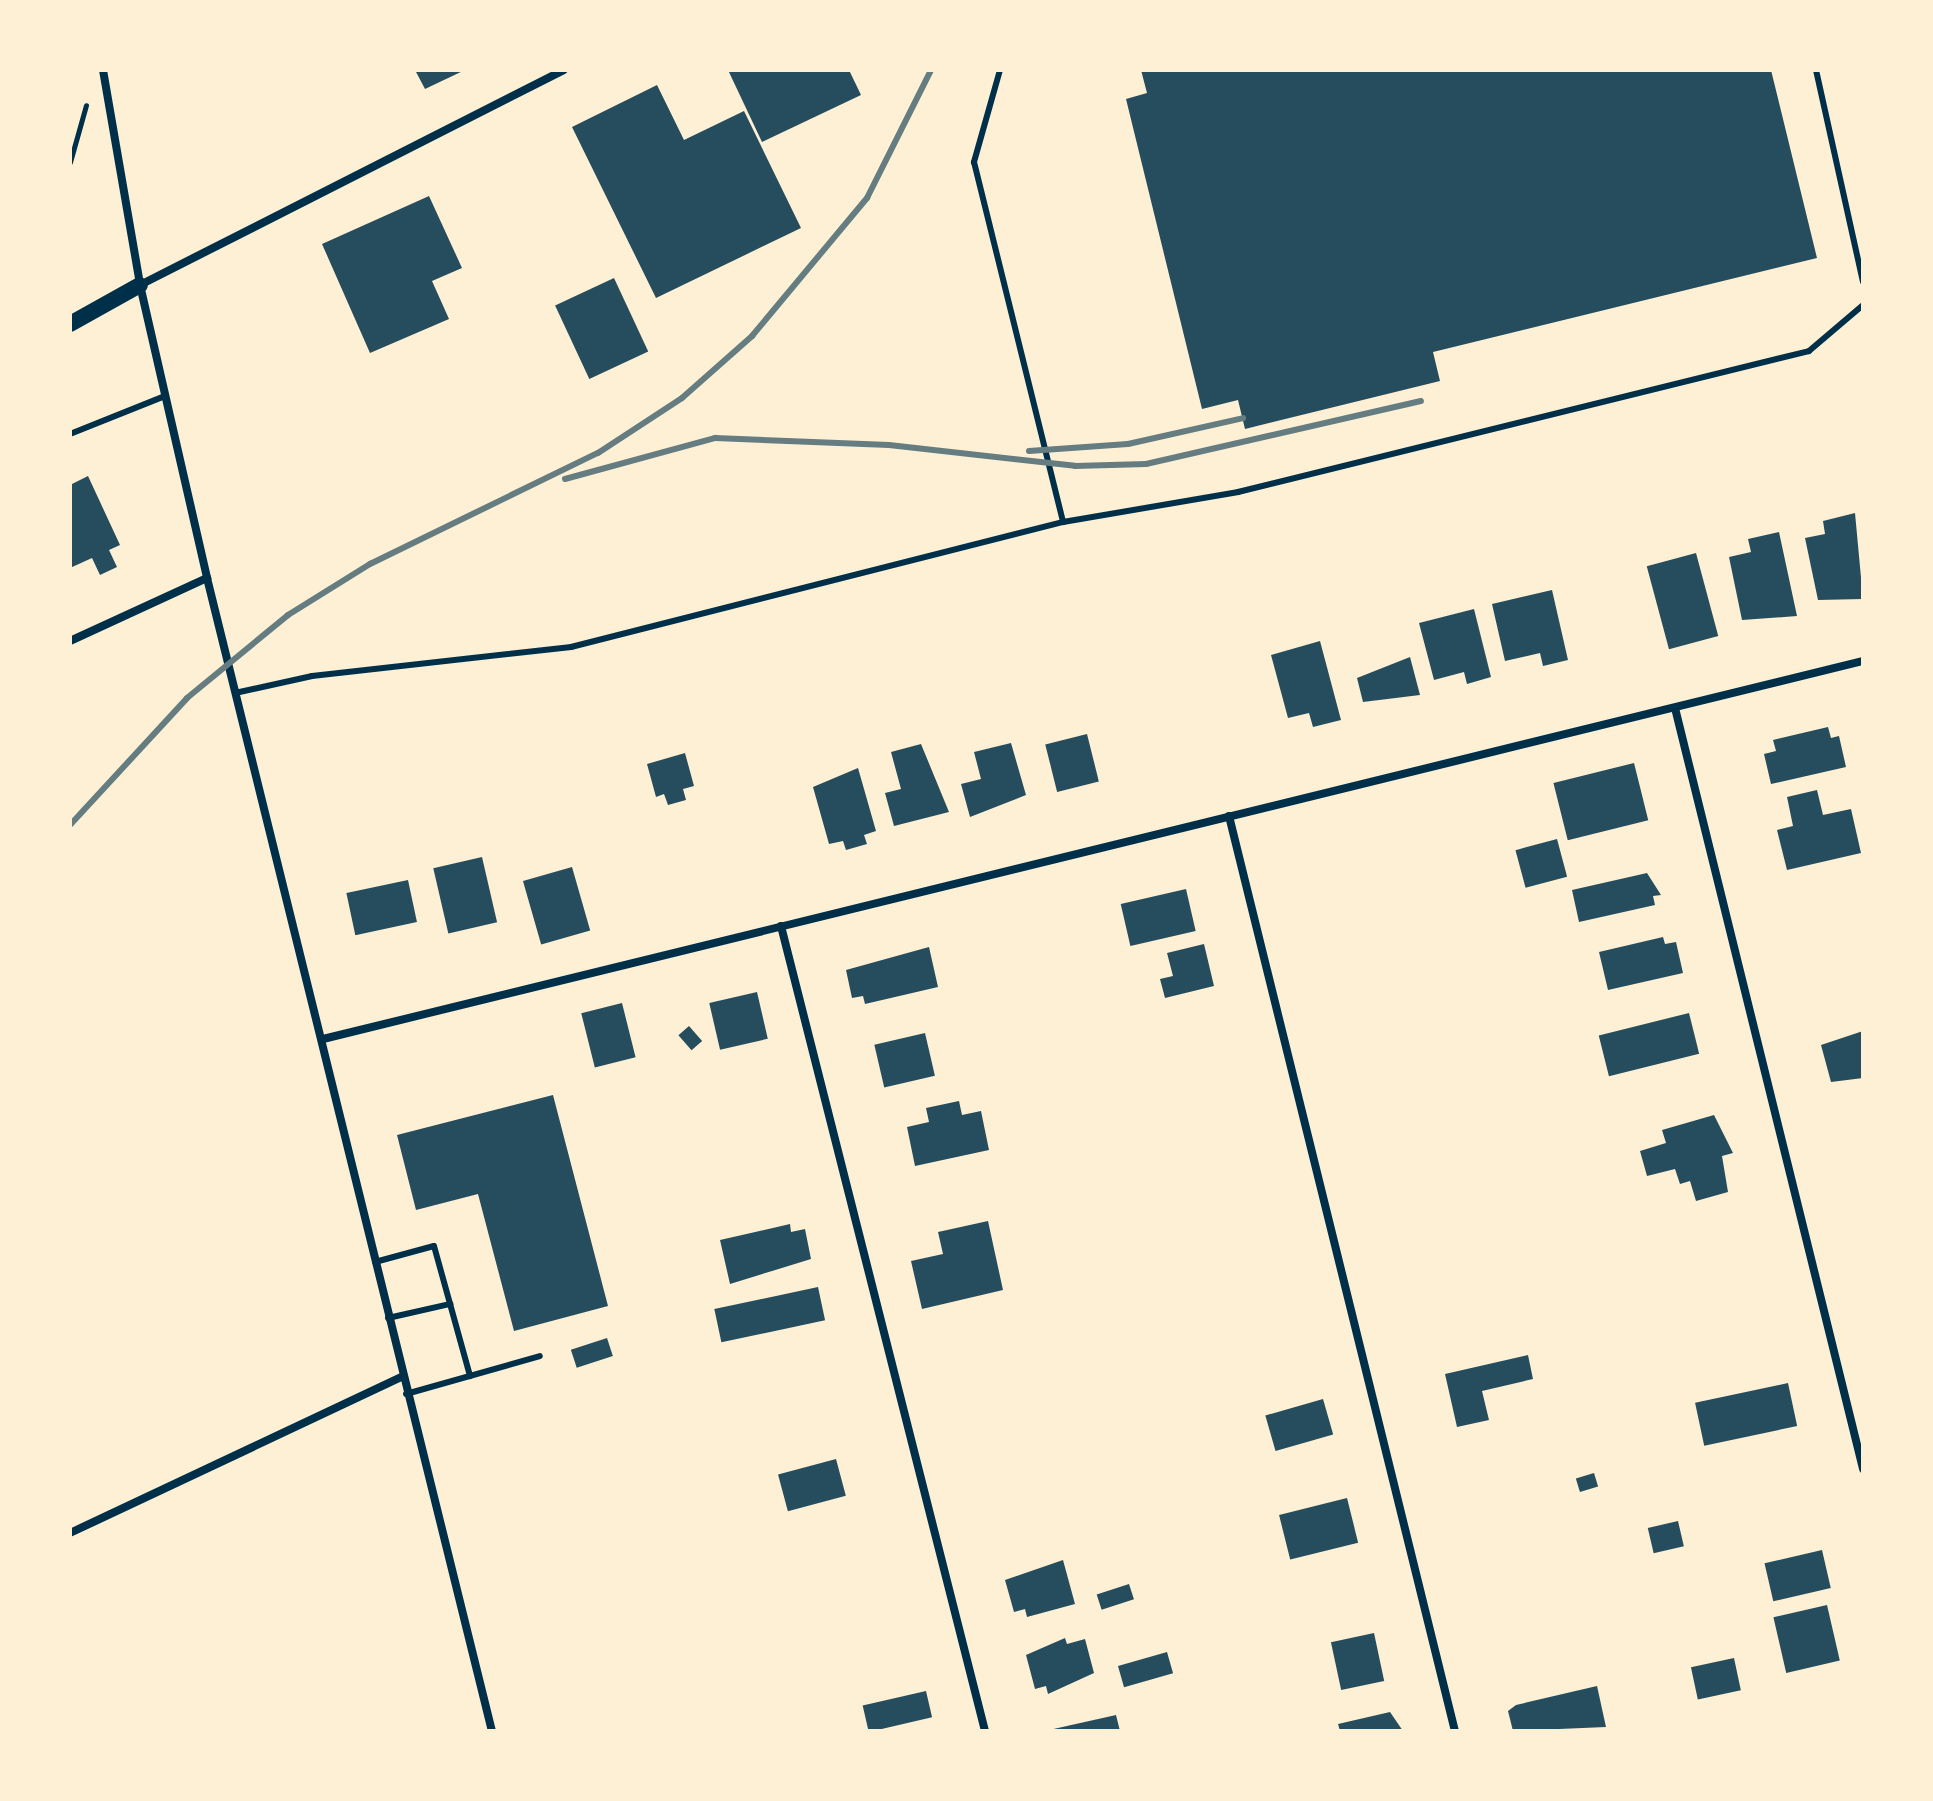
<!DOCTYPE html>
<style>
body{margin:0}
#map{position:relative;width:1933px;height:1801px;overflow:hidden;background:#fdf0d5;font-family:"Noto Sans",sans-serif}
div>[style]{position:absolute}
.building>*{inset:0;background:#264d5e;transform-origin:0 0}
.path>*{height:5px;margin:-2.5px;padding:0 2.5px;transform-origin:2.5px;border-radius:2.5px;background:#003049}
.service>*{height:6px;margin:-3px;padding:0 3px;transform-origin:3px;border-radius:3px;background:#003049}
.minor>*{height:8px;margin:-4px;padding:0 4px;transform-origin:4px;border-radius:4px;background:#003049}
.secondary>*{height:16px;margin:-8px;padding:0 8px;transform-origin:8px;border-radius:8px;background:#003049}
.rail>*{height:6px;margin:-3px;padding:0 3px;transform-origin:3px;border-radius:3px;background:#657d81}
span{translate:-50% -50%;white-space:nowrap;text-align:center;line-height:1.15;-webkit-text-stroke:6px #fdf0d5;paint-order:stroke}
.frame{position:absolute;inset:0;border:72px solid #fdf0d5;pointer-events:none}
</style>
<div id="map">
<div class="building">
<div style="clip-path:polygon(415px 70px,465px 70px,425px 89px)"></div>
<div style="clip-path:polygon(728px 70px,849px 70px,861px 95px,762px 142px)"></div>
<div style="clip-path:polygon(1141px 70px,1771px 70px,1817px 258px,1433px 352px,1440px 381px,1245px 429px,1238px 400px,1202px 409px,1126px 99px,1147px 93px)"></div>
<div style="clip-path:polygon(657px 85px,684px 140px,744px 111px,801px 228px,656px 298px,572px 127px)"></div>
<div style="clip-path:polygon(429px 196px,462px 268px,432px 281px,449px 319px,370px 353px,322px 244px)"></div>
<div style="left:614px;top:278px;width:81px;height:65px;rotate:65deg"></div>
<div style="clip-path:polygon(88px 476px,120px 545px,109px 550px,117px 567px,100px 575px,92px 558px,70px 568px,70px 485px)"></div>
<div style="clip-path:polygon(1855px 513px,1863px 599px,1818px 600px,1805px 538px,1825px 534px,1823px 521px)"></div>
<div style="clip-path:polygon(1779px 532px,1797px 616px,1742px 620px,1729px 557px,1751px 552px,1748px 539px)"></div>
<div style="left:1696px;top:553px;width:86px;height:51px;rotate:75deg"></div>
<div style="clip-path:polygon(1552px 590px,1568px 660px,1543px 666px,1540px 653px,1505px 661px,1492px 604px)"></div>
<div style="clip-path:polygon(1474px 609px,1491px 677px,1467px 684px,1464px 672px,1434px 680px,1419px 623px)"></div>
<div style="clip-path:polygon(1320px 641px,1341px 720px,1313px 727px,1309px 713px,1288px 718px,1271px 655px)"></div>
<div style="clip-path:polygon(1410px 657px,1420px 695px,1363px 702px,1357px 678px)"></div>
<div style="clip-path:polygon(1828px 727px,1831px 738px,1839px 736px,1846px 767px,1771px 784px,1764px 754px,1776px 751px,1773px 740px)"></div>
<div style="left:1087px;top:734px;width:49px;height:43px;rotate:76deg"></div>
<div style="clip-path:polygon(1011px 743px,1026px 795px,970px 817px,961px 784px,981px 779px,974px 752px)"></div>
<div style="clip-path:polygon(921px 744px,949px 812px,894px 826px,885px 793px,901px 789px,891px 752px)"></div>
<div style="clip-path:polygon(685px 753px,694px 786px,683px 789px,686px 800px,668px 805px,664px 794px,656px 797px,647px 764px)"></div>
<div style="left:1634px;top:763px;width:59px;height:83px;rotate:76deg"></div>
<div style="clip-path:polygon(858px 768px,876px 831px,864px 835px,867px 844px,846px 850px,843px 841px,829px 844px,813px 787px)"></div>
<div style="clip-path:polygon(1817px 790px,1823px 815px,1851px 809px,1861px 853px,1787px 870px,1777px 830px,1793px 826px,1787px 797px)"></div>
<div style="left:1557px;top:839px;width:39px;height:43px;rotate:75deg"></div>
<div style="left:482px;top:857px;width:67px;height:50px;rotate:77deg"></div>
<div style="left:572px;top:867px;width:66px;height:51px;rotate:74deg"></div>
<div style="clip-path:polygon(1647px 873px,1661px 895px,1653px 896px,1655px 905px,1579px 922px,1572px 890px)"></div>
<div style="left:408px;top:880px;width:43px;height:63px;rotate:78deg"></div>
<div style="left:1186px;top:889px;width:43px;height:67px;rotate:77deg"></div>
<div style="clip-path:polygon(1663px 937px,1665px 944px,1676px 942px,1683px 973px,1608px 990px,1599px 952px)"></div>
<div style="clip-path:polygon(1204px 944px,1214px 986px,1165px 998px,1160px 979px,1173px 976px,1167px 953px)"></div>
<div style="clip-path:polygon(929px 947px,938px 987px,865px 1004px,863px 996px,852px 998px,846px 970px)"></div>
<div style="left:757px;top:992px;width:48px;height:49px;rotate:77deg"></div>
<div style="left:622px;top:1003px;width:56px;height:42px;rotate:76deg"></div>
<div style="left:1689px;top:1013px;width:42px;height:93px;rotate:76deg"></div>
<div style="left:689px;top:1026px;width:20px;height:14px;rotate:49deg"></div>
<div style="clip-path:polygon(1863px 1031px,1863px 1078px,1831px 1082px,1821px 1045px)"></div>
<div style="left:925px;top:1033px;width:44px;height:52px;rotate:77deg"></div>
<div style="clip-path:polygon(553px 1095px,608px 1306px,514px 1331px,478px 1194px,416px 1210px,397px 1135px)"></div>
<div style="clip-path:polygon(959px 1101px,962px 1115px,981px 1111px,989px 1150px,915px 1166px,907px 1127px,929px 1122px,926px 1108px)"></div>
<div style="clip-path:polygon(1714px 1115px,1733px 1153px,1722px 1156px,1728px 1192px,1696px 1201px,1690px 1181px,1680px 1184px,1675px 1169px,1647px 1176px,1640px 1151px,1666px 1143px,1662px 1130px)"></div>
<div style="clip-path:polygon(988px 1221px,1003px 1290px,922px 1309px,911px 1261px,943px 1254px,938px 1232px)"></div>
<div style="clip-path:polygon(790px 1224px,791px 1232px,805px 1229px,811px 1259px,730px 1284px,720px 1240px)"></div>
<div style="left:818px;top:1287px;width:34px;height:106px;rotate:78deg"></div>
<div style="left:607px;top:1338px;width:19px;height:38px;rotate:72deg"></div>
<div style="clip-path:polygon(1528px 1355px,1533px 1379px,1482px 1391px,1489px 1420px,1457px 1427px,1445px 1374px)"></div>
<div style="left:1788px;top:1383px;width:44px;height:95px;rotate:78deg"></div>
<div style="left:1323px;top:1399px;width:37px;height:60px;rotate:74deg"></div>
<div style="left:836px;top:1459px;width:38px;height:60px;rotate:75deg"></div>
<div style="left:1594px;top:1473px;width:14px;height:19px;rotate:73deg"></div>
<div style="left:1347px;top:1498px;width:46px;height:70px;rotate:76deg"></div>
<div style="left:1678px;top:1521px;width:26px;height:31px;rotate:77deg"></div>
<div style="left:1822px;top:1550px;width:39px;height:59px;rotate:77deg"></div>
<div style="clip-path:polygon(1063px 1560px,1075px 1604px,1027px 1617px,1025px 1609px,1014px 1612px,1005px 1580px)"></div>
<div style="left:1129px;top:1584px;width:16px;height:34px;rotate:72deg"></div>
<div style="left:1827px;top:1605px;width:57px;height:55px;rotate:77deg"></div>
<div style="left:1374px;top:1633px;width:49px;height:44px;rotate:78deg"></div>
<div style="clip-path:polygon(1065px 1638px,1067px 1644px,1085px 1639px,1094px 1673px,1048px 1694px,1046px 1686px,1035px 1689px,1026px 1655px)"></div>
<div style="left:1167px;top:1652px;width:22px;height:51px;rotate:74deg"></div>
<div style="left:1734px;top:1658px;width:33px;height:44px;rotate:78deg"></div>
<div style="clip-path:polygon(1597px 1686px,1606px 1727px,1513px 1731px,1508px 1711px,1516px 1705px)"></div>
<div style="left:926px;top:1691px;width:27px;height:65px;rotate:77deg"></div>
<div style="clip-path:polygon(1390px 1712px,1403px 1731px,1340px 1731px,1338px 1724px)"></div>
<div style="clip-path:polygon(1116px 1715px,1120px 1731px,1050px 1731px,1049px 1730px)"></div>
</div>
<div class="path">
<div style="left:70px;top:162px;width:59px;rotate:-74.3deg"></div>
</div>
<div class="service">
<div style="left:1000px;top:70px;width:96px;rotate:105.8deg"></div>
<div style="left:974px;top:162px;width:371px;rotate:76.1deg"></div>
<div style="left:1816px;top:70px;width:217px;rotate:77.5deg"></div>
<div style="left:70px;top:434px;width:102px;rotate:-21.8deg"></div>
<div style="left:235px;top:693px;width:79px;rotate:-12.4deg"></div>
<div style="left:312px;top:676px;width:261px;rotate:-6.4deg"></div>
<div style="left:571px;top:647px;width:508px;rotate:-14.26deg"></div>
<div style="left:1063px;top:522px;width:178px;rotate:-9.7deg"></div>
<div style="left:1238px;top:492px;width:588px;rotate:-13.87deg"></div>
<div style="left:1809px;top:351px;width:71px;rotate:-40.4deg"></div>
<div style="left:375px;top:1262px;width:61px;rotate:-15.2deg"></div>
<div style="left:434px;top:1246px;width:135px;rotate:74.5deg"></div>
<div style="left:388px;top:1318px;width:64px;rotate:-12.7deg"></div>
<div style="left:406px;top:1394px;width:139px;rotate:-15.8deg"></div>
</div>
<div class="minor">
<div style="left:103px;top:70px;width:218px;rotate:80.2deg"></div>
<div style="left:140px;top:285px;width:301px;rotate:77.1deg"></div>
<div style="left:207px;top:578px;width:1188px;rotate:76.12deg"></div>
<div style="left:140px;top:285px;width:475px;rotate:-26.9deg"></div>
<div style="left:70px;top:641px;width:151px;rotate:-24.7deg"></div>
<div style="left:1675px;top:708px;width:784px;rotate:76.12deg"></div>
<div style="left:1229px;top:816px;width:942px;rotate:76.13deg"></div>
<div style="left:781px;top:926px;width:830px;rotate:75.78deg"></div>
<div style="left:323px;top:1039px;width:1586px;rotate:-13.79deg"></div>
<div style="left:70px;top:1533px;width:367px;rotate:-25.2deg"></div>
</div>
<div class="secondary">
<div style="left:70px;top:324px;width:80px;rotate:-29.1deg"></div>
</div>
<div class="rail">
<div style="left:1029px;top:451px;width:99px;rotate:-4deg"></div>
<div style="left:1128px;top:444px;width:118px;rotate:-12.7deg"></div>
<div style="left:565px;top:479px;width:156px;rotate:-15.3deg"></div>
<div style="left:715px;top:438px;width:174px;rotate:2.3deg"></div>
<div style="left:889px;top:445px;width:187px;rotate:6.4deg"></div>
<div style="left:1075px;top:466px;width:71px;rotate:-1.6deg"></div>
<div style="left:1146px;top:464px;width:282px;rotate:-12.9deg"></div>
<div style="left:70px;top:825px;width:173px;rotate:-47.3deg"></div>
<div style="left:187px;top:698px;width:131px;rotate:-39.4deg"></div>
<div style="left:288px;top:615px;width:97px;rotate:-31.9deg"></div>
<div style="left:370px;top:564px;width:254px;rotate:-26deg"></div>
<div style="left:598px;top:453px;width:100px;rotate:-33.2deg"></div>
<div style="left:682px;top:398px;width:94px;rotate:-41.5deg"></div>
<div style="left:752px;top:336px;width:180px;rotate:-50.2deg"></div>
<div style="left:867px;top:198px;width:143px;rotate:-63.4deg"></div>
</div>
<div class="frame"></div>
</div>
